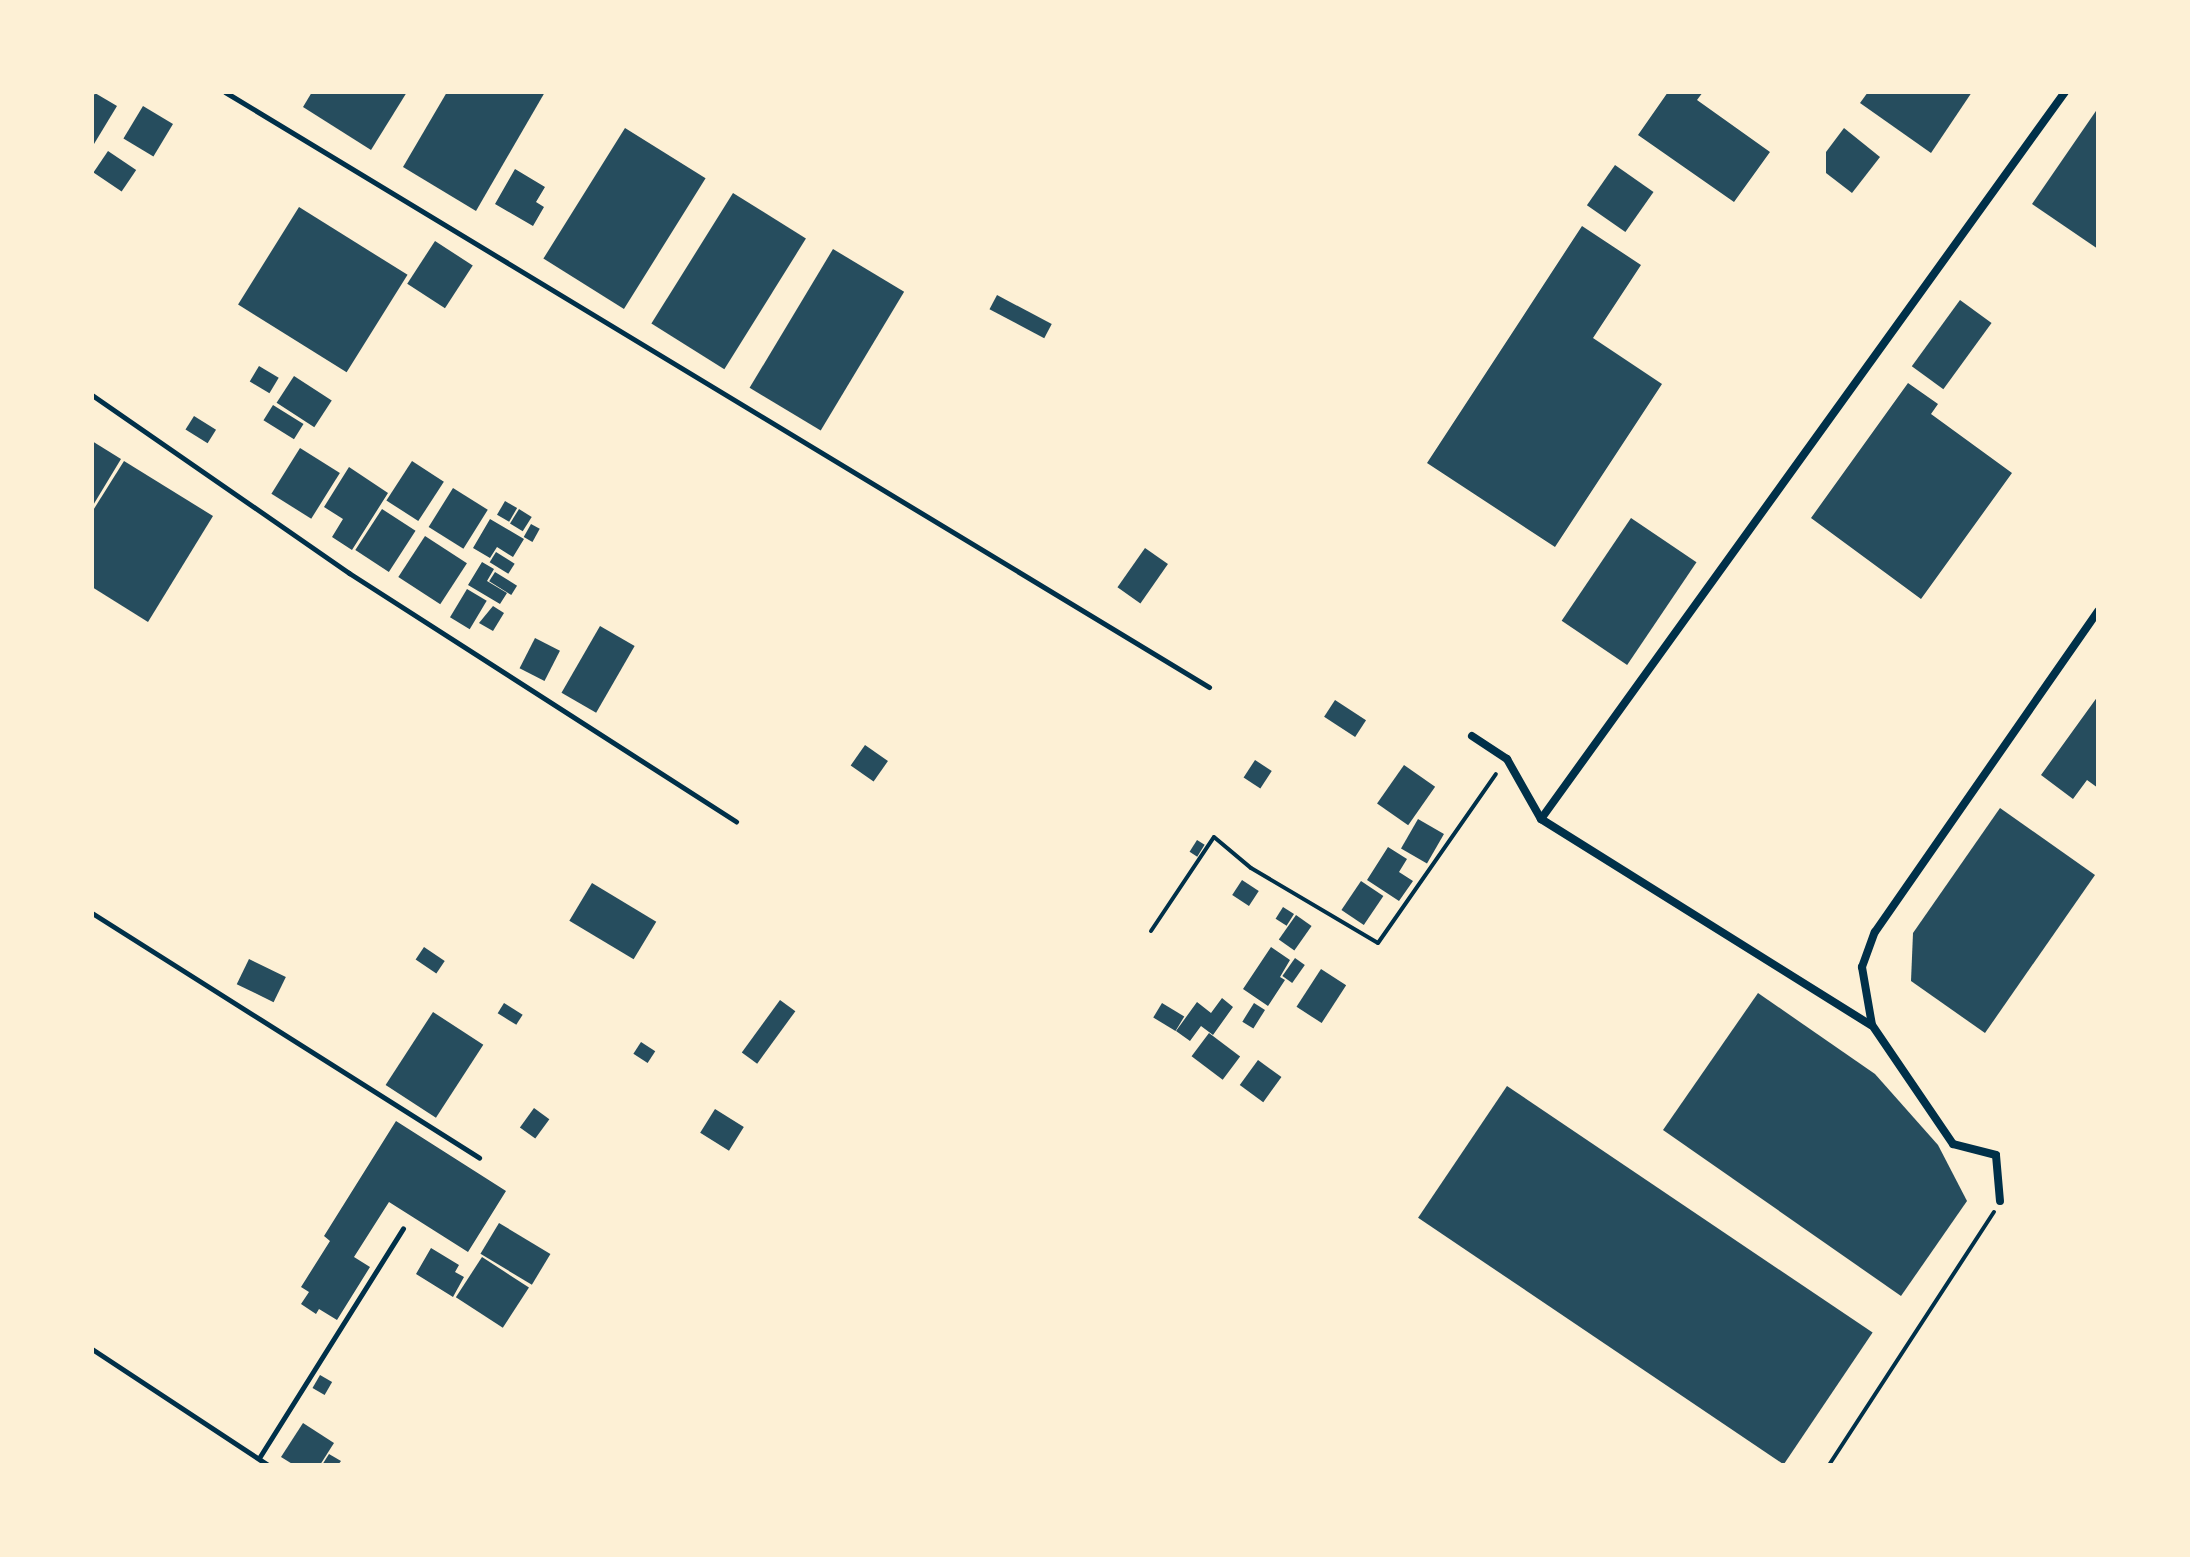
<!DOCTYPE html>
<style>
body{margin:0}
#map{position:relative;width:2190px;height:1557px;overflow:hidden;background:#fdf0d5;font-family:"Fira Sans Condensed",sans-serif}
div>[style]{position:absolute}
.building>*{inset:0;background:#264d5e;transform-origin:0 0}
.path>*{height:4px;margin:-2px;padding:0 2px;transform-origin:2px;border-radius:2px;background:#003049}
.service>*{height:5px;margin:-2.5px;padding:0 2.5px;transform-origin:2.5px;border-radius:2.5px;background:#003049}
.minor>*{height:8px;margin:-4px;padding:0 4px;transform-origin:4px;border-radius:4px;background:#003049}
span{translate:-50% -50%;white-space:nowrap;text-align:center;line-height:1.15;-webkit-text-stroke:6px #fdf0d5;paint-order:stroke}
.frame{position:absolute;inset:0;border:94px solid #fdf0d5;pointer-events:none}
</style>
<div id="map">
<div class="building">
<div style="clip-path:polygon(312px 92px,407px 92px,371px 150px,303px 107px)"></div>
<div style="clip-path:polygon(447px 92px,545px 92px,476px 211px,403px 167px)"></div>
<div style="clip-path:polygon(1668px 92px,1703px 92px,1697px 100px,1770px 152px,1734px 202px,1638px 135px)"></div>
<div style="clip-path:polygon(1868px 92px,1972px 92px,1931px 153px,1860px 103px)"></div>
<div style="clip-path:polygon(95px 93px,117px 106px,94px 144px,92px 99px)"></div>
<div style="left:143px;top:106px;width:35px;height:38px;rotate:31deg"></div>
<div style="clip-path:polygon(2098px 108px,2098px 249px,2032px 204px)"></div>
<div style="left:625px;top:128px;width:95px;height:154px;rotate:32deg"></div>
<div style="clip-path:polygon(1844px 128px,1880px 157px,1852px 193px,1826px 173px,1826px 152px)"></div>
<div style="left:108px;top:151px;width:34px;height:26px;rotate:34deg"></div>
<div style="left:1615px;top:165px;width:47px;height:49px;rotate:35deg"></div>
<div style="clip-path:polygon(515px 169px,545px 187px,536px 202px,544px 207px,533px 226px,495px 204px)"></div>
<div style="left:733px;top:193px;width:86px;height:154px;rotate:32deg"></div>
<div style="left:299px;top:207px;width:128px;height:115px;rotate:32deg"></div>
<div style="clip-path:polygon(1582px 226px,1641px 265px,1593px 338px,1662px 384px,1555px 547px,1427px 463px)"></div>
<div style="left:435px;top:241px;width:45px;height:51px;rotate:33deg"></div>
<div style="left:833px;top:249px;width:83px;height:162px;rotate:31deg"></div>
<div style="left:997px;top:295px;width:62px;height:16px;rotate:28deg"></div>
<div style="left:1960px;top:300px;width:39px;height:82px;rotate:36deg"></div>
<div style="left:259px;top:366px;width:23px;height:18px;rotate:31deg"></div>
<div style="left:294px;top:376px;width:45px;height:32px;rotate:33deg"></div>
<div style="clip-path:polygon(1908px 383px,1938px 404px,1931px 414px,2012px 473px,1921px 599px,1811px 518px)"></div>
<div style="left:273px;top:405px;width:36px;height:18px;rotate:32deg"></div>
<div style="left:194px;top:416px;width:26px;height:16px;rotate:32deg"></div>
<div style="clip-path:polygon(92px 441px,121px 459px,92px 507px)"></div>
<div style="left:300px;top:448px;width:47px;height:54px;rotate:32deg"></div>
<div style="clip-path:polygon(124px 461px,213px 516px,148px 622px,92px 587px,92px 512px)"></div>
<div style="left:412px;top:461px;width:38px;height:47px;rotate:33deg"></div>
<div style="clip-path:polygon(349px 467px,388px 493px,352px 550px,332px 537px,343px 519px,324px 507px)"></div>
<div style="left:453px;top:488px;width:41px;height:46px;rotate:32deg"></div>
<div style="left:505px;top:501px;width:14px;height:16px;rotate:30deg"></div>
<div style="left:382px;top:509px;width:40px;height:49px;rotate:33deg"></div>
<div style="left:519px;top:509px;width:15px;height:17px;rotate:32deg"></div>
<div style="left:1631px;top:518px;width:79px;height:124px;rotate:34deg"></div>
<div style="clip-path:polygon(490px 519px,524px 539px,513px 557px,497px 547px,490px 558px,473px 548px)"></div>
<div style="left:531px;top:524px;width:10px;height:15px;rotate:29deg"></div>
<div style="left:425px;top:536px;width:50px;height:49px;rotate:33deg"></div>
<div style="left:1145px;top:548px;width:28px;height:48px;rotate:35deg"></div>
<div style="left:496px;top:552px;width:22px;height:12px;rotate:32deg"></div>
<div style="clip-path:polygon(482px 562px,494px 569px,487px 581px,507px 593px,500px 604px,468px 585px)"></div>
<div style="left:495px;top:572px;width:26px;height:11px;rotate:32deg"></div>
<div style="left:467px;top:589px;width:23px;height:33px;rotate:31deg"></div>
<div style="clip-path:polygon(493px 606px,504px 613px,493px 631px,479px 623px)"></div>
<div style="left:600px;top:626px;width:40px;height:77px;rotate:30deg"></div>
<div style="left:535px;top:638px;width:28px;height:34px;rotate:27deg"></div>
<div style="clip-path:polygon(2098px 696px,2098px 788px,2087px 780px,2073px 799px,2041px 775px)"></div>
<div style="left:1335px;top:700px;width:37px;height:20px;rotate:33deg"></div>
<div style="left:865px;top:745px;width:28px;height:25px;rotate:35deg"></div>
<div style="left:1255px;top:760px;width:20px;height:21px;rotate:33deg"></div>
<div style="left:1404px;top:765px;width:38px;height:47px;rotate:35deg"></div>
<div style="clip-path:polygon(2000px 808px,2095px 875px,1985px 1033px,1911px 981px,1913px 933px)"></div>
<div style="left:1418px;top:819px;width:30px;height:34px;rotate:30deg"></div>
<div style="left:1197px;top:840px;width:9px;height:14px;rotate:32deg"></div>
<div style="clip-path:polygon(1388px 847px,1407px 859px,1399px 872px,1413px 881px,1399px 901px,1367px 880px)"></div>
<div style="left:1242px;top:880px;width:20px;height:18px;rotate:33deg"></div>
<div style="left:1361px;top:881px;width:27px;height:35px;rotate:34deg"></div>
<div style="left:592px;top:883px;width:75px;height:44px;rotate:31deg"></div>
<div style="left:1283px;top:907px;width:13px;height:14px;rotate:32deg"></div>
<div style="left:1296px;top:915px;width:19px;height:30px;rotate:35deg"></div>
<div style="left:424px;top:947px;width:25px;height:15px;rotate:34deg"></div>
<div style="clip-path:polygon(1271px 947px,1290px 960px,1280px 977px,1285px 980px,1268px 1006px,1243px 989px)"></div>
<div style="left:1295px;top:958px;width:12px;height:22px;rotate:35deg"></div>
<div style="left:249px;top:959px;width:41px;height:28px;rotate:26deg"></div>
<div style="left:1321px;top:969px;width:30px;height:45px;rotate:33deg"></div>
<div style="clip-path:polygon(1758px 993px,1875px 1074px,1938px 1145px,1967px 1201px,1901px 1296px,1663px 1130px)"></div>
<div style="clip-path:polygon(1222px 998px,1233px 1007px,1213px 1035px,1201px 1026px,1190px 1041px,1176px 1031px,1197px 1002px,1211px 1013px)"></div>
<div style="left:780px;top:1000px;width:19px;height:65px;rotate:36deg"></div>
<div style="left:504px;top:1003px;width:22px;height:12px;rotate:32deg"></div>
<div style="left:1162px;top:1003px;width:26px;height:17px;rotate:31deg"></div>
<div style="left:1254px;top:1003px;width:13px;height:22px;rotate:32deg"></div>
<div style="left:433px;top:1012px;width:60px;height:87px;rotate:33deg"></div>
<div style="left:1209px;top:1033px;width:39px;height:29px;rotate:37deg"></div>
<div style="left:641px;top:1042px;width:17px;height:14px;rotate:33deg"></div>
<div style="left:1258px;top:1060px;width:29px;height:31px;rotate:36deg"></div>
<div style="left:1507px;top:1086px;width:441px;height:159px;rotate:34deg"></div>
<div style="left:534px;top:1108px;width:19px;height:24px;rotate:36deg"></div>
<div style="left:715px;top:1109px;width:34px;height:28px;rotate:32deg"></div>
<div style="clip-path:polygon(396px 1121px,506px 1191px,468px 1252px,389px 1202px,354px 1257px,370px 1267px,337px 1320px,319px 1309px,316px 1314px,301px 1304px,309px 1292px,301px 1287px,330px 1241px,324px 1236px)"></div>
<div style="left:499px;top:1223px;width:60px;height:36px;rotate:31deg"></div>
<div style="clip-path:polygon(431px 1248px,459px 1265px,455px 1272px,464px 1277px,453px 1297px,416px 1274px)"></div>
<div style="left:482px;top:1257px;width:56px;height:48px;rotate:33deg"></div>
<div style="left:320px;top:1375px;width:14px;height:15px;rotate:30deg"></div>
<div style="clip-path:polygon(303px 1423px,334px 1443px,320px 1465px,294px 1465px,281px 1457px)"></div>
<div style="clip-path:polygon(329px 1454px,341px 1461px,338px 1465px,322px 1465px)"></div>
</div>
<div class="path">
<div style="left:1151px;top:931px;width:113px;rotate:-56.2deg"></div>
<div style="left:1214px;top:837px;width:48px;rotate:40deg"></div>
<div style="left:1251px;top:868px;width:147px;rotate:30.6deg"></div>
<div style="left:1378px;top:943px;width:206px;rotate:-55.1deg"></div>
<div style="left:1829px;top:1465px;width:302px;rotate:-56.9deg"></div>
</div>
<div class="service">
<div style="left:225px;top:92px;width:1150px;rotate:31.16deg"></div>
<div style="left:92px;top:395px;width:313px;rotate:34.7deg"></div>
<div style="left:349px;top:573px;width:460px;rotate:32.7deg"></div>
<div style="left:92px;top:913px;width:458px;rotate:32.3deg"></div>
<div style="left:92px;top:1349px;width:211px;rotate:33.4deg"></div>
<div style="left:259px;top:1458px;width:271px;rotate:-57.9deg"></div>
</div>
<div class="minor">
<div style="left:1472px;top:736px;width:42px;rotate:33.3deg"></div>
<div style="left:1507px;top:759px;width:69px;rotate:60.5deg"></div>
<div style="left:1541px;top:819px;width:389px;rotate:32deg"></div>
<div style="left:1541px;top:819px;width:896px;rotate:-54.22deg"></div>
<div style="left:2000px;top:1201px;width:46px;rotate:-95deg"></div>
<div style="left:1996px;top:1155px;width:44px;rotate:-165.7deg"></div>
<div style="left:1953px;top:1144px;width:144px;rotate:-124.2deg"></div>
<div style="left:1872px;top:1025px;width:59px;rotate:-99.8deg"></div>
<div style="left:1862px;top:967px;width:37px;rotate:-70deg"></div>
<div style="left:1875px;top:932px;width:391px;rotate:-55.2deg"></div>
</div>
<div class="frame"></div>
</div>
